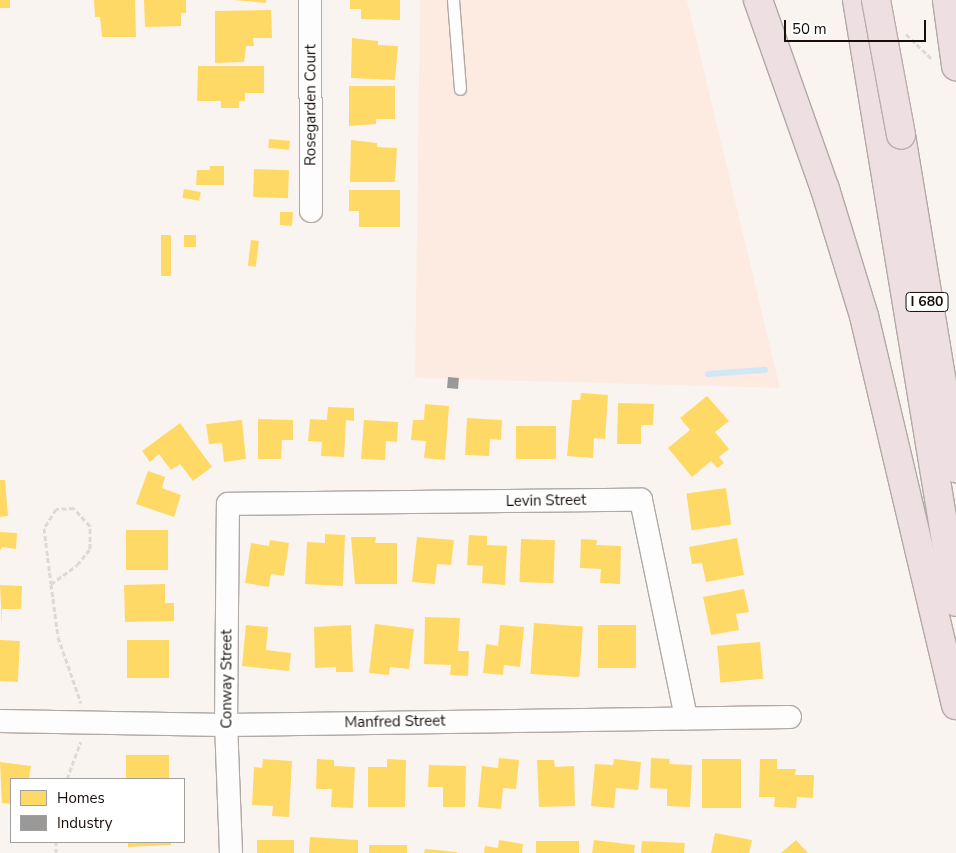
<!DOCTYPE html>
<style>
body{margin:0}
#map{position:relative;width:956px;height:853px;overflow:hidden;background:#faf4f0;font-family:"Nunito Sans",sans-serif}
div>[style]{position:absolute}
.built>*{inset:0;background:#fdebe2}
.homes>*{inset:0;background:#ffd966;transform-origin:0 0}
.industry>*{inset:0;background:#999;transform-origin:0 0}
.stream>*{height:5.5px;margin:-2.75px;padding:0 2.75px;transform-origin:2.75px;border-radius:2.75px;background:#d0e7f5}
.path>*{height:3px;margin-top:-1.5px;transform-origin:0;background:repeating-linear-gradient(90deg,#dcdad9 0 5px,transparent 0 7.5px)}
.roads{filter:drop-shadow(1px 0 #b0a9a5) drop-shadow(-1px 0 #b0a9a5) drop-shadow(0 1px #b0a9a5) drop-shadow(0 -1px #b0a9a5)}
.lane>*{height:11px;margin:-5.5px;padding:0 5.5px;transform-origin:5.5px;border-radius:5.5px;background:#fefdfd}
.street>*{height:22px;margin:-11px;padding:0 11px;transform-origin:11px;border-radius:11px;background:#fefdfd}
.highway>*{height:28px;margin:-14px;padding:0 14px;transform-origin:14px;border-radius:14px;background:#eddfe2}
.bridges{filter:drop-shadow(1px 0 #bdacae) drop-shadow(-1px 0 #bdacae) drop-shadow(0 1px #bdacae) drop-shadow(0 -1px #bdacae)}
.highway-bridge>*{height:28px;margin:-14px;padding:0 14px;transform-origin:14px;border-radius:14px;background:#eddfe2}
span{translate:-50% -50%;white-space:nowrap;text-align:center;line-height:1.15;-webkit-text-stroke:5px #fff;paint-order:stroke}
.shield-label span{padding:1px 4px;background:#fff;border:1px solid;border-radius:4px;-webkit-text-stroke-width:0}
.shield-label{font-size:14px;color:#170e0a;font-weight:700}
.street-label{font-size:15px;color:#170e0a}
.legend{position:absolute;left:10px;top:778px;width:175px;height:65px;box-sizing:border-box;background:#fff;border:1px solid #a29f9d;margin:0;padding:6px 9px;list-style:none;font-size:15px;color:#170e0a}
.legend li{display:flex;align-items:center;gap:10px;height:25px}
.legend b{width:25px;border:1px solid #a29f9d}
.scale{position:absolute;left:784px;top:20px;width:142px;height:22px;box-sizing:border-box;border:2px solid #170e0a;border-top:0;padding-left:6px;font-size:15px;line-height:18px;white-space:nowrap;color:#170e0a;-webkit-text-stroke:4px #fff;paint-order:stroke}
</style>
<div id="map">
<div class="built">
<div style="clip-path:polygon(420px 0,687px 0,780px 388px,415px 378px)"></div>
</div>
<div class="homes">
<div style="left:0;top:0;width:10px;height:8px"></div>
<div style="clip-path:polygon(94px 0,135px 0,136px 37px,102px 37px,100px 17px,95px 17px)"></div>
<div style="clip-path:polygon(144px 0,186px 0,186px 13px,181px 13px,181px 26px,145px 27px)"></div>
<div style="clip-path:polygon(234px 0,266px 0,266px 3px)"></div>
<div style="clip-path:polygon(350px 0,400px 0,400px 20px,361px 19px,361px 9px,350px 9px)"></div>
<div style="clip-path:polygon(271px 10px,272px 38px,253px 38px,254px 46px,246px 46px,244px 62px,215px 63px,215px 11px)"></div>
<div style="clip-path:polygon(352px 38px,378px 41px,378px 45px,398px 46px,395px 80px,351px 78px)"></div>
<div style="clip-path:polygon(198px 66px,264px 66px,264px 93px,245px 93px,245px 101px,239px 101px,239px 108px,221px 108px,221px 101px,197px 101px)"></div>
<div style="clip-path:polygon(349px 86px,395px 86px,395px 119px,376px 119px,376px 124px,349px 126px)"></div>
<div style="left:269px;top:139px;width:21px;height:9px;rotate:5deg"></div>
<div style="clip-path:polygon(351px 140px,377px 143px,377px 147px,397px 148px,395px 182px,350px 182px)"></div>
<div style="clip-path:polygon(210px 166px,224px 166px,224px 185px,196px 185px,197px 170px,210px 170px)"></div>
<div style="left:254px;top:169px;width:35px;height:28px;rotate:2deg"></div>
<div style="left:184px;top:189px;width:17px;height:9px;rotate:10deg"></div>
<div style="clip-path:polygon(349px 190px,400px 190px,400px 227px,359px 227px,359px 211px,349px 211px)"></div>
<div style="clip-path:polygon(280px 212px,293px 212px,292px 226px,280px 225px)"></div>
<div style="left:161px;top:235px;width:10px;height:41px"></div>
<div style="left:184px;top:235px;width:12px;height:12px"></div>
<div style="left:251px;top:240px;width:8px;height:26px;rotate:7deg"></div>
<div style="clip-path:polygon(581px 393px,608px 395px,605px 439px,594px 438px,593px 458px,567px 456px,572px 400px,580px 400px)"></div>
<div style="clip-path:polygon(707px 396px,729px 421px,715px 432px,729px 449px,719px 457px,724px 463px,717px 468px,711px 461px,692px 477px,668px 448px,690px 430px,680px 418px)"></div>
<div style="clip-path:polygon(618px 403px,654px 404px,653px 425px,641px 425px,641px 444px,617px 444px)"></div>
<div style="clip-path:polygon(425px 404px,449px 406px,445px 460px,424px 458px,426px 441px,411px 440px,413px 420px,424px 420px)"></div>
<div style="clip-path:polygon(328px 407px,354px 408px,354px 421px,346px 420px,344px 457px,321px 456px,322px 442px,308px 441px,310px 419px,327px 420px)"></div>
<div style="clip-path:polygon(467px 418px,502px 420px,501px 440px,490px 439px,489px 456px,465px 455px)"></div>
<div style="clip-path:polygon(258px 419px,293px 420px,293px 440px,282px 440px,281px 459px,258px 459px)"></div>
<div style="clip-path:polygon(242px 420px,246px 459px,224px 462px,222px 443px,209px 444px,206px 424px)"></div>
<div style="clip-path:polygon(364px 420px,398px 422px,397px 442px,386px 441px,385px 460px,361px 459px)"></div>
<div style="clip-path:polygon(180px 423px,212px 467px,193px 481px,180px 464px,171px 470px,159px 454px,150px 462px,142px 451px)"></div>
<div style="left:516px;top:426px;width:40px;height:33px"></div>
<div style="clip-path:polygon(148px 471px,165px 477px,162px 488px,181px 495px,174px 517px,136px 504px)"></div>
<div style="clip-path:polygon(0 480px,5px 480px,8px 516px,0 517px)"></div>
<div style="left:726px;top:488px;width:37px;height:40px;rotate:82deg"></div>
<div style="left:126px;top:530px;width:42px;height:40px"></div>
<div style="clip-path:polygon(0 532px,17px 533px,16px 549px,2px 547px,0 551px)"></div>
<div style="clip-path:polygon(325px 534px,345px 535px,343px 586px,305px 584px,307px 542px,325px 543px)"></div>
<div style="clip-path:polygon(469px 535px,487px 536px,487px 545px,507px 546px,505px 585px,482px 583px,483px 566px,467px 565px)"></div>
<div style="clip-path:polygon(351px 537px,376px 537px,375px 543px,397px 543px,397px 584px,355px 584px)"></div>
<div style="clip-path:polygon(417px 537px,454px 540px,451px 565px,437px 564px,435px 584px,412px 582px)"></div>
<div style="clip-path:polygon(737px 538px,744px 575px,706px 582px,702px 563px,692px 564px,689px 547px)"></div>
<div style="left:521px;top:539px;width:34px;height:43px;rotate:2deg"></div>
<div style="clip-path:polygon(581px 539px,597px 540px,596px 545px,621px 546px,620px 584px,600px 583px,601px 569px,580px 568px)"></div>
<div style="clip-path:polygon(270px 540px,289px 543px,284px 576px,271px 574px,269px 587px,245px 583px,251px 543px,269px 546px)"></div>
<div style="clip-path:polygon(165px 584px,165px 603px,174px 603px,174px 621px,125px 622px,124px 585px)"></div>
<div style="clip-path:polygon(0 585px,22px 586px,21px 609px,2px 609px,2px 626px)"></div>
<div style="clip-path:polygon(744px 589px,749px 612px,736px 614px,739px 630px,711px 635px,703px 597px)"></div>
<div style="clip-path:polygon(425px 617px,460px 618px,458px 651px,469px 651px,468px 676px,450px 675px,451px 665px,424px 664px)"></div>
<div style="left:534px;top:623px;width:49px;height:51px;rotate:4deg"></div>
<div style="clip-path:polygon(375px 624px,414px 629px,409px 669px,390px 667px,389px 675px,369px 673px)"></div>
<div style="clip-path:polygon(246px 625px,268px 627px,266px 650px,291px 653px,289px 671px,242px 666px)"></div>
<div style="clip-path:polygon(351px 625px,353px 672px,336px 672px,336px 667px,315px 668px,314px 627px)"></div>
<div style="clip-path:polygon(500px 625px,524px 627px,520px 667px,504px 665px,503px 675px,483px 673px,486px 644px,498px 646px)"></div>
<div style="left:598px;top:625px;width:38px;height:43px"></div>
<div style="left:0;top:640px;width:20px;height:41px;rotate:3deg"></div>
<div style="left:127px;top:640px;width:42px;height:38px"></div>
<div style="left:760px;top:642px;width:37px;height:43px;rotate:85deg"></div>
<div style="left:126px;top:755px;width:43px;height:23px"></div>
<div style="clip-path:polygon(499px 758px,519px 760px,516px 789px,503px 788px,501px 809px,478px 807px,482px 766px,498px 768px)"></div>
<div style="clip-path:polygon(651px 758px,670px 759px,669px 764px,692px 765px,690px 807px,667px 806px,667px 789px,650px 788px)"></div>
<div style="clip-path:polygon(263px 759px,292px 761px,289px 817px,272px 816px,273px 806px,252px 805px,254px 767px,262px 768px)"></div>
<div style="clip-path:polygon(317px 759px,334px 760px,334px 766px,355px 767px,353px 808px,331px 807px,332px 789px,316px 789px)"></div>
<div style="clip-path:polygon(387px 759px,406px 760px,405px 807px,368px 807px,368px 767px,387px 767px)"></div>
<div style="clip-path:polygon(614px 759px,641px 762px,638px 790px,616px 788px,614px 808px,591px 806px,595px 764px,613px 765px)"></div>
<div style="left:702px;top:759px;width:39px;height:49px"></div>
<div style="clip-path:polygon(760px 759px,777px 759px,777px 769px,796px 769px,795px 775px,814px 775px,813px 798px,797px 797px,796px 808px,774px 807px,775px 797px,759px 797px)"></div>
<div style="clip-path:polygon(537px 760px,554px 760px,555px 767px,574px 766px,575px 806px,539px 807px)"></div>
<div style="clip-path:polygon(0 762px,31px 766px,29px 779px,11px 779px,11px 804px,2px 803px)"></div>
<div style="clip-path:polygon(429px 765px,466px 766px,465px 807px,443px 807px,443px 787px,428px 787px)"></div>
<div style="clip-path:polygon(715px 833px,752px 840px,749px 853px,711px 853px)"></div>
<div style="clip-path:polygon(310px 837px,358px 840px,358px 853px,309px 853px)"></div>
<div style="left:257px;top:840px;width:37px;height:13px"></div>
<div style="clip-path:polygon(499px 840px,523px 844px,522px 853px,484px 853px,485px 846px,498px 848px)"></div>
<div style="clip-path:polygon(594px 840px,635px 845px,634px 853px,592px 853px)"></div>
<div style="clip-path:polygon(796px 840px,808px 853px,781px 853px)"></div>
<div style="left:536px;top:841px;width:43px;height:12px"></div>
<div style="clip-path:polygon(642px 841px,685px 843px,684px 853px,641px 853px)"></div>
<div style="clip-path:polygon(128px 842px,171px 842px,171px 845px,128px 847px)"></div>
<div style="left:369px;top:845px;width:38px;height:8px"></div>
<div style="clip-path:polygon(425px 849px,457px 852px,457px 853px,424px 853px)"></div>
</div>
<div class="industry">
<div style="left:448px;top:377px;width:11px;height:11px;rotate:5deg"></div>
</div>
<div class="stream">
<div style="left:708px;top:374px;width:57px;rotate:-4deg"></div>
</div>
<div class="path">
<div style="left:906px;top:34px;width:36px;rotate:44deg"></div>
<div style="left:51px;top:584px;width:32px;rotate:-36deg"></div>
<div style="left:77px;top:565px;width:21px;rotate:-51deg"></div>
<div style="left:90px;top:549px;width:23px;rotate:-90deg"></div>
<div style="left:90px;top:526px;width:24px;rotate:-132deg"></div>
<div style="left:74px;top:508px;width:18px;rotate:177deg"></div>
<div style="left:56px;top:509px;width:22px;rotate:122deg"></div>
<div style="left:44px;top:528px;width:56px;rotate:82.9deg"></div>
<div style="left:51px;top:584px;width:53px;rotate:82.5deg"></div>
<div style="left:58px;top:637px;width:70px;rotate:70.8deg"></div>
<div style="left:67px;top:779px;width:40px;rotate:-69.8deg"></div>
<div style="left:56px;top:853px;width:11px;rotate:-90deg"></div>
</div>
<div class="roads">
<div class="lane">
<div style="left:453px;top:0;width:89px;rotate:85.5deg"></div>
</div>
<div class="street">
<div style="left:310px;top:0;width:211px;rotate:89.7deg"></div>
<div style="left:0;top:721px;width:226px;rotate:1deg"></div>
<div style="left:226px;top:725px;width:564px;rotate:-0.81deg"></div>
<div style="left:231px;top:853px;width:128px;rotate:-92.2deg"></div>
<div style="left:226px;top:725px;width:221px;rotate:-89.5deg"></div>
<div style="left:228px;top:504px;width:413px;rotate:-0.6deg"></div>
<div style="left:641px;top:500px;width:223px;rotate:78.3deg"></div>
</div>
<div class="highway">
<div style="left:758px;top:0;width:201px;rotate:70.5deg"></div>
<div style="left:825px;top:189px;width:133px;rotate:72.9deg"></div>
<div style="left:864px;top:316px;width:400px;rotate:76.7deg"></div>
<div style="left:857px;top:0;width:610px;rotate:80.66deg"></div>
<div style="left:947px;top:0;width:67px;rotate:82.2deg"></div>
<div style="left:901px;top:135px;width:338px;rotate:80.6deg"></div>
</div>
</div>
<div class="bridges">
<div class="highway-bridge">
<div style="left:876px;top:0;width:137px;rotate:79.5deg"></div>
</div>
</div>
<div class="shield-label">
<span style="left:927px;top:302px">I 680</span>
</div>
<div class="street-label">
<span style="left:311px;top:105px;rotate:-90deg">Rosegarden Court</span>
<span style="left:546px;top:501px;rotate:-1deg">Levin Street</span>
<span style="left:227px;top:679px;rotate:-90deg">Conway Street</span>
<span style="left:395px;top:722px;rotate:-1deg">Manfred Street</span>
</div>
<ul class="legend">
<li><b style="height:14px;background:#ffd966"></b>Homes</li>
<li><b style="height:14px;background:#999"></b>Industry</li>
</ul>
<div class="scale">50 m</div>
</div>
